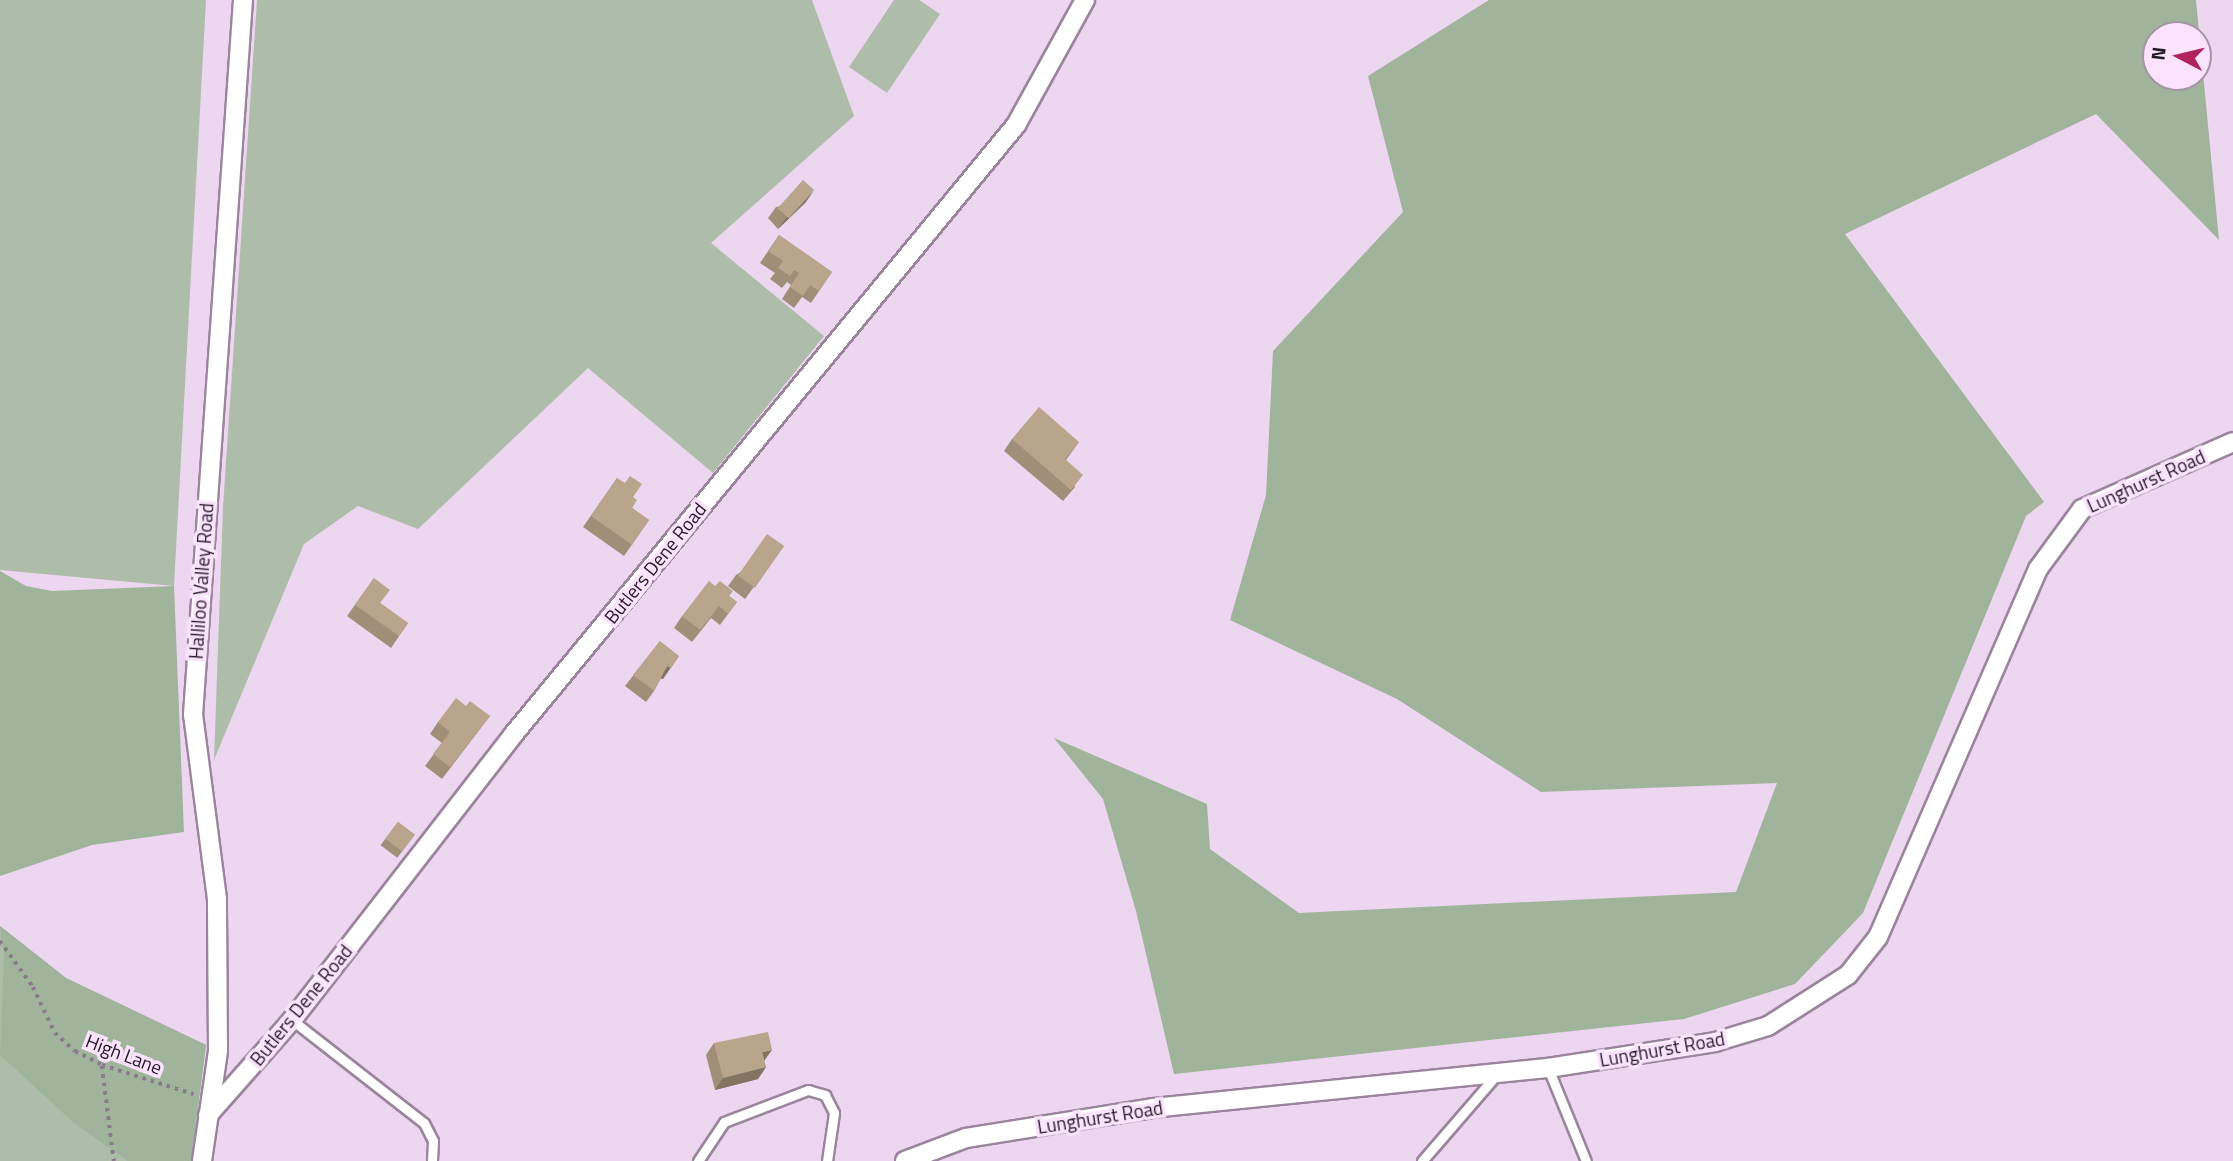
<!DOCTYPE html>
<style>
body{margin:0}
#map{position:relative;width:2233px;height:1161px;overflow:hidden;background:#edd6f0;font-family:"Titillium Web",sans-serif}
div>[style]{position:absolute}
.green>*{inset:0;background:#adbda9}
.forest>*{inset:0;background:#9fb49a}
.path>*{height:3.5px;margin-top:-1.75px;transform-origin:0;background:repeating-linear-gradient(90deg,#8a7a8c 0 3.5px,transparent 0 8.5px)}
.roads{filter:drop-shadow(2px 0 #9b859d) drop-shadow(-2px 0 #9b859d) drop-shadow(0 2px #9b859d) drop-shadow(0 -2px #9b859d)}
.lane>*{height:9px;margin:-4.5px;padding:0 4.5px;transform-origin:4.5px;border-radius:4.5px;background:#fff}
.street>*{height:18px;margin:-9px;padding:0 9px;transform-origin:9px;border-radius:9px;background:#fff}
.wall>*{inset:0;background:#9f8e78;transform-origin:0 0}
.shaded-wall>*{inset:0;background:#827461}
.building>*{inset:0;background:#b9a58b;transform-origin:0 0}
span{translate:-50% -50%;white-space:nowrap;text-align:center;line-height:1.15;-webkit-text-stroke:7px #fbe3fd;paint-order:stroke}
.street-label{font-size:19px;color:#231b24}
.north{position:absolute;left:2142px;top:21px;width:70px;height:70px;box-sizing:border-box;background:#fbe3fd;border:2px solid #a593a6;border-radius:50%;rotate:277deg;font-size:19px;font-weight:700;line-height:28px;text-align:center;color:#231b24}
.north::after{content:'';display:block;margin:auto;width:24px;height:32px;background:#b0235d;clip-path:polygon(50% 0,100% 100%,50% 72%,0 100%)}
</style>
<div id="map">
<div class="green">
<div style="clip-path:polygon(0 0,206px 0,174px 586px,0 570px)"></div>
<div style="clip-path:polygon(257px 0,812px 0,854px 116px,711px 243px,824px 336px,713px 473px,588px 368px,418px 529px,358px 506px,304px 544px,214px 760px,223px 507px)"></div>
<div style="clip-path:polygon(894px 0,919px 0,940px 14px,887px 93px,849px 67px)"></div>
<div style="clip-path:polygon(0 926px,66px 978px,206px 1045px,191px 1161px,0 1161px)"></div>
</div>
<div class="forest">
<div style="clip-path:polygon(evenodd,1489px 0,2196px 0,2219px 240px,2096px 114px,1845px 234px,2044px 502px,2026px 516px,1863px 913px,1795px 984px,1684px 1019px,1174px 1074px,1136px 911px,1103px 799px,1054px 738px,1207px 804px,1210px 849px,1299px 913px,1736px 892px,1777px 783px,1541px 792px,1397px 699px,1230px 620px,1266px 495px,1273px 351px,1403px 212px,1368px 76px,1489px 0,2198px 35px,2198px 77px,2156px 77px,2156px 35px,2198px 35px)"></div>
<div style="clip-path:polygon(0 571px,26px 586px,52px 591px,174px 586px,184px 832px,92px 845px,0 876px)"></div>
<div style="clip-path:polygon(0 926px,66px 978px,206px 1045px,191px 1161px,128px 1161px,75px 1124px,0 1055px,4px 956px)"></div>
</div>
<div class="path">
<div style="left:0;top:941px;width:57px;rotate:54.3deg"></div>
<div style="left:33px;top:987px;width:51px;rotate:64.4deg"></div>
<div style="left:55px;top:1033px;width:27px;rotate:42deg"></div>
<div style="left:75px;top:1051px;width:30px;rotate:27deg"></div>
<div style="left:102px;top:1065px;width:96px;rotate:17.7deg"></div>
<div style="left:102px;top:1066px;width:96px;rotate:82.8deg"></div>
</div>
<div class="roads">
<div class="lane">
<div style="left:292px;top:1020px;width:167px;rotate:38deg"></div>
<div style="left:424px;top:1123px;width:20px;rotate:63deg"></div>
<div style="left:433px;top:1141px;width:20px;rotate:93deg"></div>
<div style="left:1548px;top:1068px;width:100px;rotate:67.8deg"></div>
<div style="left:698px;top:1161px;width:47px;rotate:-56.3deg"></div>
<div style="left:724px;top:1122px;width:90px;rotate:-20.9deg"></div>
<div style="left:808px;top:1090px;width:18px;rotate:16deg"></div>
<div style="left:825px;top:1095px;width:20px;rotate:63deg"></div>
<div style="left:834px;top:1113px;width:49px;rotate:98.3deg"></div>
<div style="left:1422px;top:1161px;width:115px;rotate:-49.2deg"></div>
</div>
<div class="street">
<div style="left:208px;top:1115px;width:127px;rotate:-48.5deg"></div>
<div style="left:292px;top:1020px;width:361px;rotate:-52.2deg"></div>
<div style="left:513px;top:735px;width:791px;rotate:-50.49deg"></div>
<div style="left:1016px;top:125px;width:143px;rotate:-61.1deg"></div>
<div style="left:202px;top:1161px;width:111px;rotate:-81.7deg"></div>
<div style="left:218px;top:1051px;width:152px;rotate:-90.4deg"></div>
<div style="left:217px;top:899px;width:186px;rotate:-97.4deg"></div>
<div style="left:193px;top:715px;width:717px;rotate:-86deg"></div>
<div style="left:905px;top:1161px;width:65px;rotate:-20.7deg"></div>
<div style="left:966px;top:1138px;width:189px;rotate:-9.1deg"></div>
<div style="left:1153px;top:1108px;width:397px;rotate:-5.8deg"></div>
<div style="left:1548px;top:1068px;width:169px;rotate:-8.8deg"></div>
<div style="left:1715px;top:1042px;width:55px;rotate:-16.8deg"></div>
<div style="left:1768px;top:1026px;width:95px;rotate:-32.5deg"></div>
<div style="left:1848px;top:975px;width:48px;rotate:-51.7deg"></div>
<div style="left:1878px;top:937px;width:401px;rotate:-66.5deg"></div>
<div style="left:2038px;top:569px;width:74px;rotate:-53.7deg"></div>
<div style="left:2082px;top:509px;width:165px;rotate:-23.9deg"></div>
</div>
</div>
<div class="wall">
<div style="clip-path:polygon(806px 202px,778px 229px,768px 218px,776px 207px)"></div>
<div style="clip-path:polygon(779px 235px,832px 272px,811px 303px,802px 297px,794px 308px,782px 299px,791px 285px,787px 282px,782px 288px,770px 279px,775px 273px,760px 263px)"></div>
<div style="clip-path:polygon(1012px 439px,1079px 442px,1066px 460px,1075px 487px,1063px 501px,1004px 451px)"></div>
<div style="clip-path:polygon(617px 478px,633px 497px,632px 508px,649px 520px,624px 556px,583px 527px)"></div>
<div style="clip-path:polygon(784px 546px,745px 599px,728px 586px,736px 575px)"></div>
<div style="clip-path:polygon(374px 578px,380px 603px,408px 623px,391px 648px,347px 616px)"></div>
<div style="clip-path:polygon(729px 596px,737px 602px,720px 625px,711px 618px,692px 642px,674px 628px,682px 616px)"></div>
<div style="clip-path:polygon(660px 641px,663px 679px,661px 678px,654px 691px,646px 702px,625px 686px)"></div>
<div style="clip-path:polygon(466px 706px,490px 716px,442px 779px,425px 766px,442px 743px,430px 734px,438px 722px)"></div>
<div style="left:398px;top:822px;width:21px;height:29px;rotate:37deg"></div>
<div style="clip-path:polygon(714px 1043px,764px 1061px,766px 1067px,758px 1079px,715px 1090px,706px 1055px)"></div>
</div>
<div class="shaded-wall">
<div style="clip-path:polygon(814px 190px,806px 202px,778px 229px,787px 217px)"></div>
<div style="clip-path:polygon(679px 656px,663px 679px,659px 678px,667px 666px)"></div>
<div style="clip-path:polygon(772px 1050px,764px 1061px,762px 1052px)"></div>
<div style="clip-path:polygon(766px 1067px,758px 1079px,715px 1090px,723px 1078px)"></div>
</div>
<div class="building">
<div style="left:803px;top:180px;width:15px;height:38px;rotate:42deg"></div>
<div style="clip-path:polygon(779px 235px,832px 272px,819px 291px,810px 285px,803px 296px,790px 287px,799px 273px,794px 270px,790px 276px,778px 268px,783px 261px,768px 251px)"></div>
<div style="clip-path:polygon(1039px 407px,1079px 442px,1065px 459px,1083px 475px,1071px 490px,1012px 439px)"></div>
<div style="clip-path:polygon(630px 476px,642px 484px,633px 497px,637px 500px,632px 508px,649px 520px,632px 545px,591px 516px,617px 478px,625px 483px)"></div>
<div style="left:767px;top:534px;width:21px;height:51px;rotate:35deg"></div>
<div style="clip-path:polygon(374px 578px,390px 590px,380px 603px,408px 623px,399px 636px,355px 605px)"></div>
<div style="clip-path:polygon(709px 581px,715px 586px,720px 581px,733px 591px,729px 596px,737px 602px,728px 614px,719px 606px,700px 630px,682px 616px)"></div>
<div style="clip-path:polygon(660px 641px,679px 656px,671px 668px,667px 666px,654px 691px,633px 675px)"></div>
<div style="clip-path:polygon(456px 698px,466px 706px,470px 701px,490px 716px,450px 767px,433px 754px,450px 732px,438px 722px)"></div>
<div style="left:398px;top:822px;width:21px;height:21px;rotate:37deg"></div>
<div style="clip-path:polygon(768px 1032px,772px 1050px,762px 1052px,766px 1067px,723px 1078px,714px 1043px)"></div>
</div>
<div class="street-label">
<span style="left:2146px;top:481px;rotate:-24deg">Lunghurst Road</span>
<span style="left:655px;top:563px;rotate:-51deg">Butlers Dene Road</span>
<span style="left:201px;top:581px;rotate:-86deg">Halliloo Valley Road</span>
<span style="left:301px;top:1005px;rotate:-51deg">Butlers Dene Road</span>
<span style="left:1662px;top:1049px;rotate:-10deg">Lunghurst Road</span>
<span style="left:124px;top:1054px;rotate:21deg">High Lane</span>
<span style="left:1100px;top:1117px;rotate:-9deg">Lunghurst Road</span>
</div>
<div class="north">N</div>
</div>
